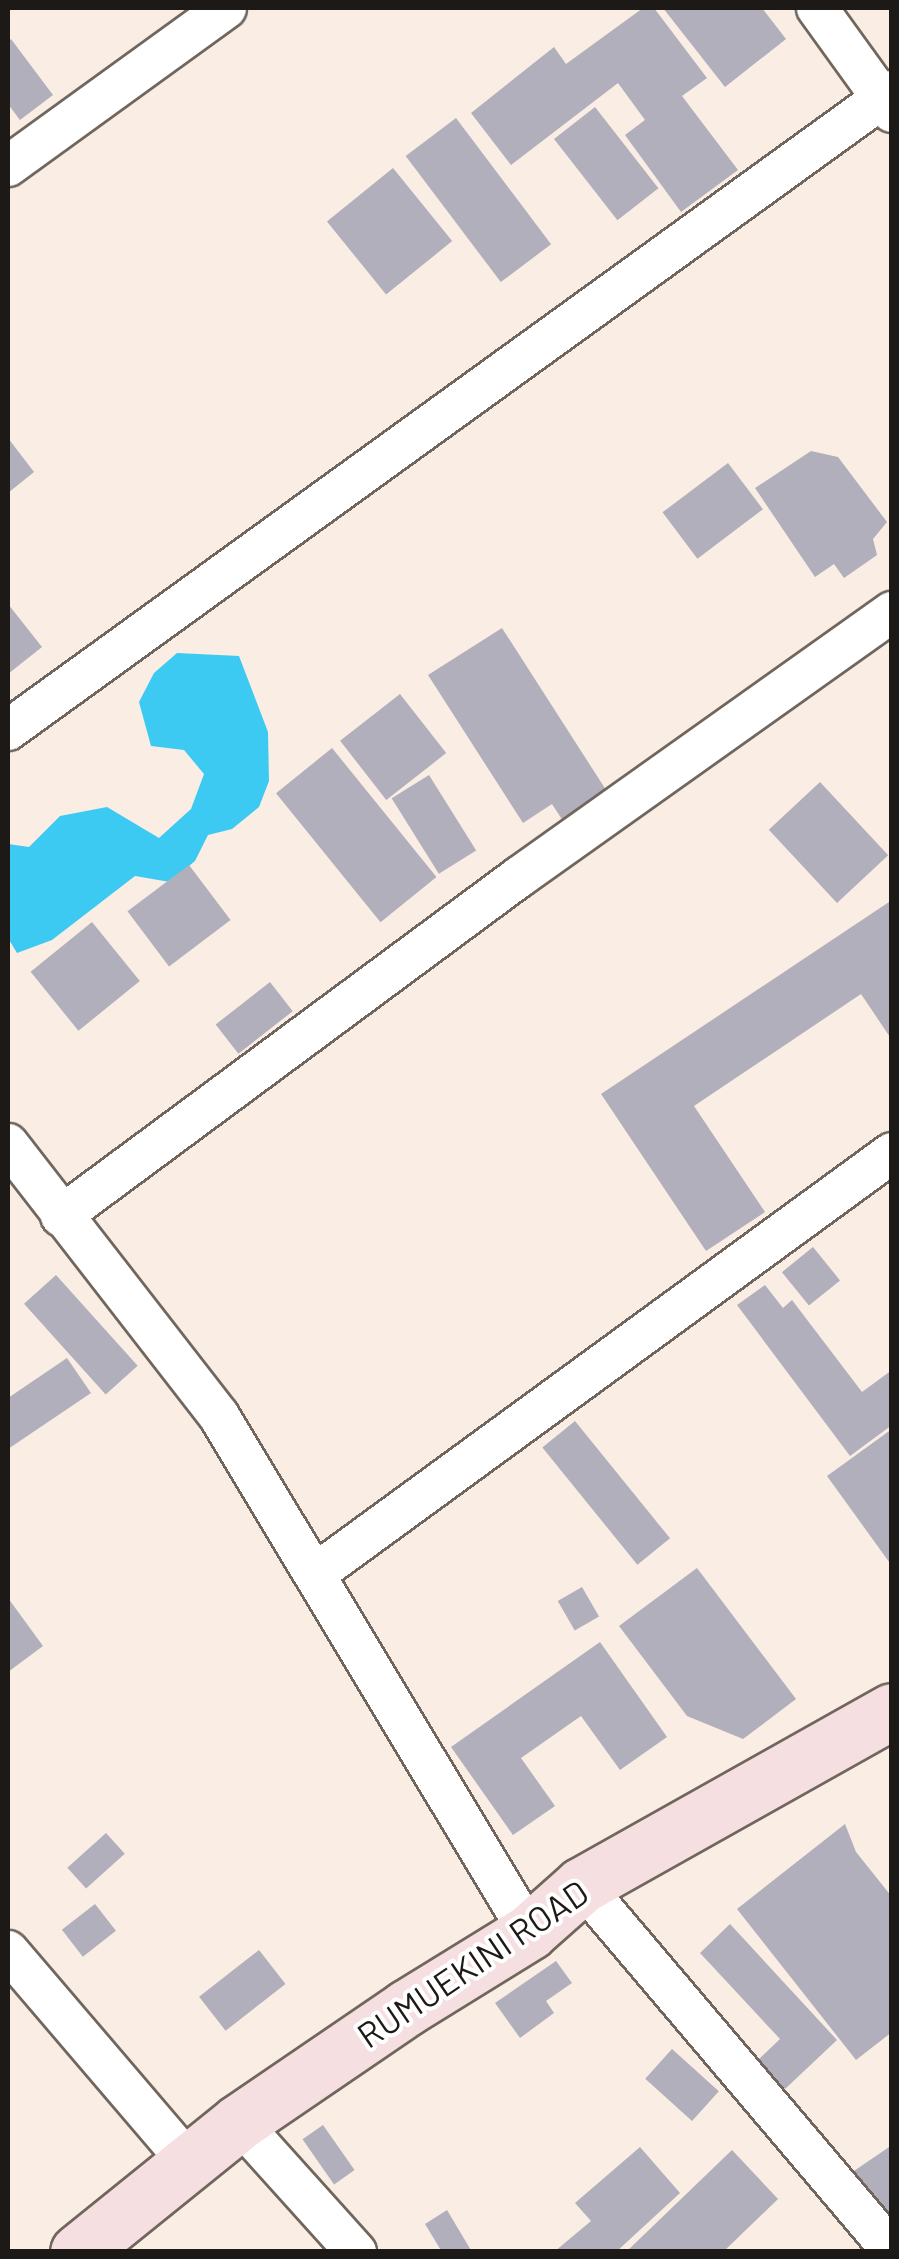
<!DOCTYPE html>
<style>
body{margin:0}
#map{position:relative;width:899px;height:2259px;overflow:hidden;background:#f9ede4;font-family:Barlow,sans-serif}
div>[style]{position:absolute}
.water>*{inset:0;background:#3cc9f2}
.building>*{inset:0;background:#b1afbc;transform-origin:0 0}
.roads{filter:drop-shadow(2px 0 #70665d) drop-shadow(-2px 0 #70665d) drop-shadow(0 2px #70665d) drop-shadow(0 -2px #70665d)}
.street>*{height:40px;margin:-20px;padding:0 20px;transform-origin:20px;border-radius:20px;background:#fff}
.secondary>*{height:55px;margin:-27.5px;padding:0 27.5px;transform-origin:27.5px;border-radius:27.5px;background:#f6dfe0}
span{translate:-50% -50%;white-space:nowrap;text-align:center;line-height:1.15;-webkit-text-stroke:8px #fff;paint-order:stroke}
.street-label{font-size:35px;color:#1d1916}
.frame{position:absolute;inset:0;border:10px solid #1d1916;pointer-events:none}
</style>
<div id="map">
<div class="water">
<div style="clip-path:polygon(177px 653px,239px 656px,268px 732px,269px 781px,259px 807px,232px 829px,208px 835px,195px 861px,170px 882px,135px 876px,52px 940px,17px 953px,8px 938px,8px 844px,29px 847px,60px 816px,107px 807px,159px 838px,191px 809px,204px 774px,184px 750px,151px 746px,139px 702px,154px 673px)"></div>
</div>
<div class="building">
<div style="clip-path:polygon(643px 8px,654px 8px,707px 78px,682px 96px,738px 170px,681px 212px,625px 135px,645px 120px,618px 83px,511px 165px,471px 113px,554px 47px,566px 64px)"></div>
<div style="clip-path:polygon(663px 8px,762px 8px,786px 39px,725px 87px)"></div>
<div style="clip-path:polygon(11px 39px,53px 95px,20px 120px,8px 104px,8px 42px)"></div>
<div style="left:595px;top:107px;width:103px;height:52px;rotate:52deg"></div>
<div style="left:456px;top:118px;width:158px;height:63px;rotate:53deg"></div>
<div style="left:393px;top:168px;width:94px;height:85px;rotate:51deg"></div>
<div style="clip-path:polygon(8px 438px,34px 472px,8px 493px)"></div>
<div style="clip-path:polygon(811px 451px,838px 457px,887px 522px,873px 539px,877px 555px,844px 578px,834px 564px,815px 577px,755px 488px)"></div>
<div style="left:728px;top:463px;width:58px;height:82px;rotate:53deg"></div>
<div style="clip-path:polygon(8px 604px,42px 647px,8px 674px)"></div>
<div style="clip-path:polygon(502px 628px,608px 793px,563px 821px,552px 804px,523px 823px,428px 675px)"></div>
<div style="left:400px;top:694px;width:75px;height:76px;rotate:52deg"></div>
<div style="left:332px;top:748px;width:166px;height:72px;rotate:51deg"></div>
<div style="left:429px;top:775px;width:89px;height:44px;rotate:58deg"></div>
<div style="left:820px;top:782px;width:100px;height:70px;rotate:47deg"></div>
<div style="left:189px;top:865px;width:69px;height:77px;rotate:53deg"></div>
<div style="clip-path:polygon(892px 900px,892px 1040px,861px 994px,694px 1106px,765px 1212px,706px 1251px,601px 1094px)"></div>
<div style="left:92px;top:922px;width:76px;height:79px;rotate:51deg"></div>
<div style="left:270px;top:982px;width:37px;height:69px;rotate:52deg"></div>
<div style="left:813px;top:1247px;width:43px;height:40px;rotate:51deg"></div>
<div style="left:56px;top:1275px;width:122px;height:43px;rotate:48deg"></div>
<div style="clip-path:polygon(765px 1285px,783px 1308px,792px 1300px,862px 1392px,892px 1370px,892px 1425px,850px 1456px,737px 1305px)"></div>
<div style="clip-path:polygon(67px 1358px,91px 1393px,8px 1449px,8px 1398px)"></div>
<div style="left:575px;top:1421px;width:151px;height:42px;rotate:51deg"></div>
<div style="clip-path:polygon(892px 1429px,892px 1566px,827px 1476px)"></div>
<div style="clip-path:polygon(697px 1568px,796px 1699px,743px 1739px,687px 1716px,619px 1626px)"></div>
<div style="left:582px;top:1587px;width:34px;height:28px;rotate:60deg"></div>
<div style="clip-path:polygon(8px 1598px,43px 1646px,8px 1672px)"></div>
<div style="clip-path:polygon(600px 1642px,667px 1737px,620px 1770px,581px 1716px,521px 1758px,555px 1806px,513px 1835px,451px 1747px)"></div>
<div style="clip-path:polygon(845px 1824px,856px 1852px,892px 1897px,892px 2032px,856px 2060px,737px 1909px)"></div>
<div style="left:106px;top:1833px;width:28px;height:52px;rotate:48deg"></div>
<div style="left:95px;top:1904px;width:34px;height:42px;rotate:52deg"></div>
<div style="clip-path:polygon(730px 1924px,837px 2040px,785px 2089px,758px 2060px,780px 2039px,700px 1953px)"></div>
<div style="left:259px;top:1950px;width:43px;height:76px;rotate:52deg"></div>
<div style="clip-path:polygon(556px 1961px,572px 1983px,546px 2001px,554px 2013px,520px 2038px,495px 2003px)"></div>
<div style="left:672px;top:2049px;width:63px;height:40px;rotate:42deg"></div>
<div style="left:323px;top:2125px;width:55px;height:25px;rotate:55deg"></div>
<div style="clip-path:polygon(892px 2145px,892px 2210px,882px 2217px,851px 2173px)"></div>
<div style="clip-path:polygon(640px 2147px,680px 2193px,616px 2252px,554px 2252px,591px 2221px,575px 2203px)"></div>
<div style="clip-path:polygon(732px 2150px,778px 2199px,723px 2252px,626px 2252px)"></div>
<div style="clip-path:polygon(447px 2210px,472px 2252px,442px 2252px,425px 2224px)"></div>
</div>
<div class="roads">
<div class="street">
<div style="left:817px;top:8px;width:128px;rotate:54.2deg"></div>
<div style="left:8px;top:166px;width:269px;rotate:-35.9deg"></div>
<div style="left:8px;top:730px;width:1091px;rotate:-35.86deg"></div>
<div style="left:8px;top:1144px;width:344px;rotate:52.2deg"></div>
<div style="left:219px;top:1416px;width:602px;rotate:59deg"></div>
<div style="left:61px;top:1216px;width:570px;rotate:-36.51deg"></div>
<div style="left:519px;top:877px;width:458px;rotate:-35.4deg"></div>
<div style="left:315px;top:1574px;width:714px;rotate:-36.12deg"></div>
<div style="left:582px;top:1885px;width:479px;rotate:49.7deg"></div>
<div style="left:8px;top:1951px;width:277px;rotate:49.5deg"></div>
<div style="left:239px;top:2122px;width:175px;rotate:48deg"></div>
</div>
<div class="secondary">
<div style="left:78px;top:2252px;width:207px;rotate:-38.9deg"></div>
<div style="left:239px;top:2122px;width:202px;rotate:-34.3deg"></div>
<div style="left:406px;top:2008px;width:145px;rotate:-31.7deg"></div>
<div style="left:529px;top:1932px;width:71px;rotate:-41.6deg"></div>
<div style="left:582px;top:1885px;width:355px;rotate:-29.3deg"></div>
</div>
</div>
<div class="street-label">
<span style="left:472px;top:1963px;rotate:-34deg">RUMUEKINI ROAD</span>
</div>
<div class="frame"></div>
</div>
